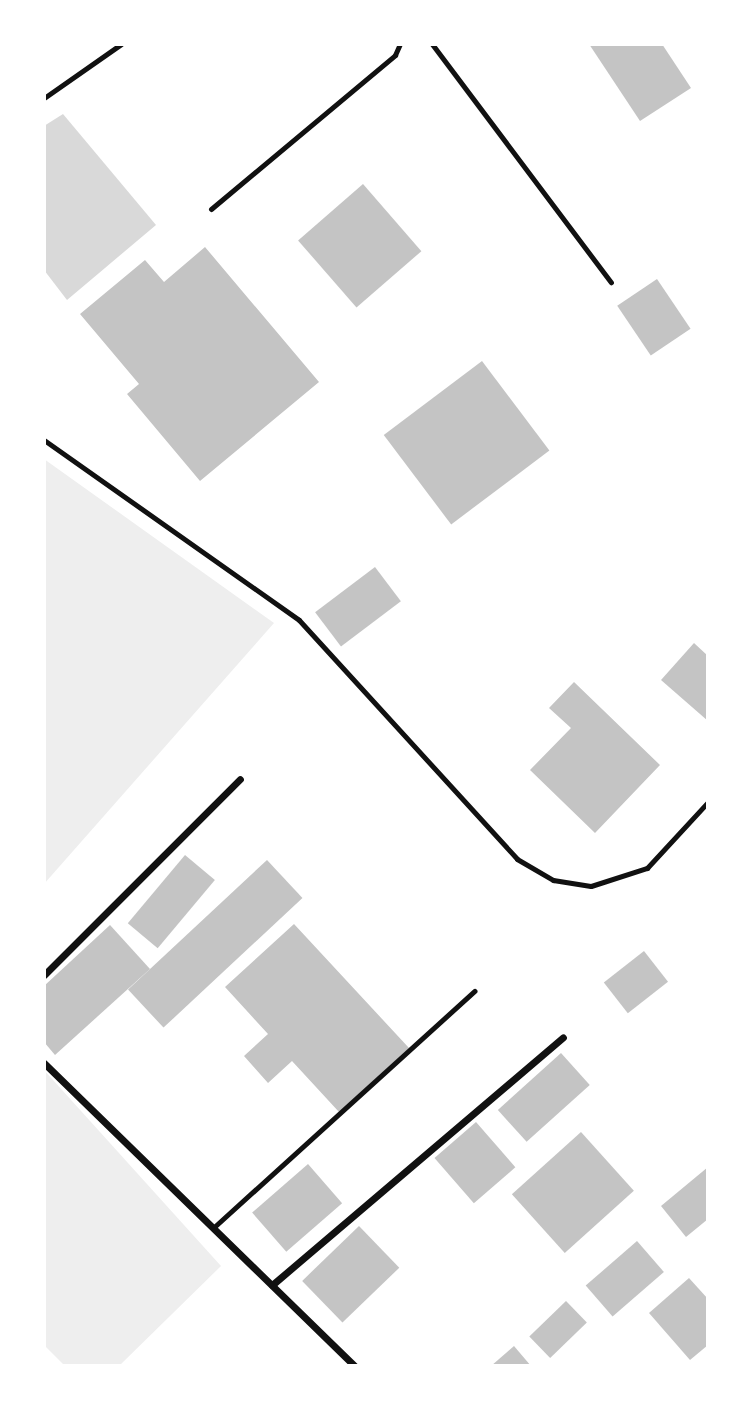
<!DOCTYPE html>
<style>
body{margin:0}
#map{position:relative;width:752px;height:1410px;overflow:hidden;background:#fff;font-family:"Fira Sans Condensed",sans-serif}
div>[style]{position:absolute}
.green>*{inset:0;background:#eee}
.water>*{inset:0;background:#d9d9d9}
.building>*{inset:0;background:#c4c4c4;transform-origin:0 0}
.service>*{height:5px;margin:-2.5px;padding:0 2.5px;transform-origin:2.5px;border-radius:2.5px;background:#111}
.minor>*{height:7px;margin:-3.5px;padding:0 3.5px;transform-origin:3.5px;border-radius:3.5px;background:#111}
span{translate:-50% -50%;white-space:nowrap;text-align:center;line-height:1.15;-webkit-text-stroke:6px #fff;paint-order:stroke}
.frame{position:absolute;inset:0;border:46px solid #fff;pointer-events:none}
</style>
<div id="map">
<div class="green">
<div style="clip-path:polygon(44px 459px,274px 623px,44px 884px)"></div>
<div style="clip-path:polygon(44px 1070px,221px 1266px,119px 1366px,65px 1366px,44px 1345px)"></div>
</div>
<div class="water">
<div style="clip-path:polygon(63px 114px,156px 225px,67px 300px,44px 270px,44px 126px)"></div>
</div>
<div class="building">
<div style="clip-path:polygon(589px 44px,662px 44px,691px 88px,640px 121px)"></div>
<div style="left:363px;top:184px;width:89px;height:86px;rotate:49deg"></div>
<div style="clip-path:polygon(205px 247px,319px 382px,200px 481px,127px 394px,139px 384px,80px 314px,145px 260px,164px 282px)"></div>
<div style="left:657px;top:279px;width:60px;height:48px;rotate:56deg"></div>
<div style="left:482px;top:361px;width:112px;height:123px;rotate:53deg"></div>
<div style="left:375px;top:567px;width:43px;height:75px;rotate:53deg"></div>
<div style="clip-path:polygon(694px 643px,708px 656px,708px 721px,661px 680px)"></div>
<div style="clip-path:polygon(574px 682px,660px 765px,595px 833px,530px 770px,571px 728px,549px 708px)"></div>
<div style="left:185px;top:855px;width:39px;height:89px;rotate:40deg"></div>
<div style="left:267px;top:860px;width:52px;height:190px;rotate:47deg"></div>
<div style="clip-path:polygon(294px 924px,409px 1048px,339px 1112px,292px 1061px,268px 1083px,244px 1056px,268px 1034px,225px 987px)"></div>
<div style="clip-path:polygon(110px 925px,150px 969px,55px 1055px,44px 1042px,44px 986px)"></div>
<div style="left:644px;top:951px;width:39px;height:51px;rotate:52deg"></div>
<div style="left:561px;top:1053px;width:43px;height:85px;rotate:48deg"></div>
<div style="left:476px;top:1122px;width:60px;height:55px;rotate:49deg"></div>
<div style="left:581px;top:1132px;width:79px;height:93px;rotate:48deg"></div>
<div style="left:308px;top:1164px;width:52px;height:74px;rotate:49deg"></div>
<div style="clip-path:polygon(708px 1167px,708px 1219px,686px 1237px,661px 1206px)"></div>
<div style="left:359px;top:1226px;width:58px;height:79px;rotate:46deg"></div>
<div style="left:637px;top:1241px;width:41px;height:68px;rotate:49deg"></div>
<div style="clip-path:polygon(689px 1278px,708px 1299px,708px 1345px,690px 1360px,649px 1313px)"></div>
<div style="left:566px;top:1301px;width:30px;height:51px;rotate:46deg"></div>
<div style="clip-path:polygon(514px 1346px,531px 1366px,491px 1366px)"></div>
</div>
<div class="service">
<div style="left:432px;top:44px;width:298px;rotate:53.1deg"></div>
<div style="left:44px;top:98px;width:94px;rotate:-35deg"></div>
<div style="left:211px;top:209px;width:240px;rotate:-39.9deg"></div>
<div style="left:395px;top:55px;width:12px;rotate:-66deg"></div>
<div style="left:44px;top:440px;width:312px;rotate:35.2deg"></div>
<div style="left:299px;top:620px;width:323px;rotate:47.6deg"></div>
<div style="left:517px;top:859px;width:42px;rotate:30.3deg"></div>
<div style="left:553px;top:880px;width:38px;rotate:9deg"></div>
<div style="left:591px;top:886px;width:59px;rotate:-17.8deg"></div>
<div style="left:647px;top:868px;width:90px;rotate:-47.3deg"></div>
<div style="left:213px;top:1228px;width:353px;rotate:-42.2deg"></div>
</div>
<div class="minor">
<div style="left:44px;top:975px;width:277px;rotate:-45deg"></div>
<div style="left:44px;top:1063px;width:434px;rotate:44.3deg"></div>
<div style="left:272px;top:1285px;width:382px;rotate:-40.4deg"></div>
</div>
<div class="frame"></div>
</div>
